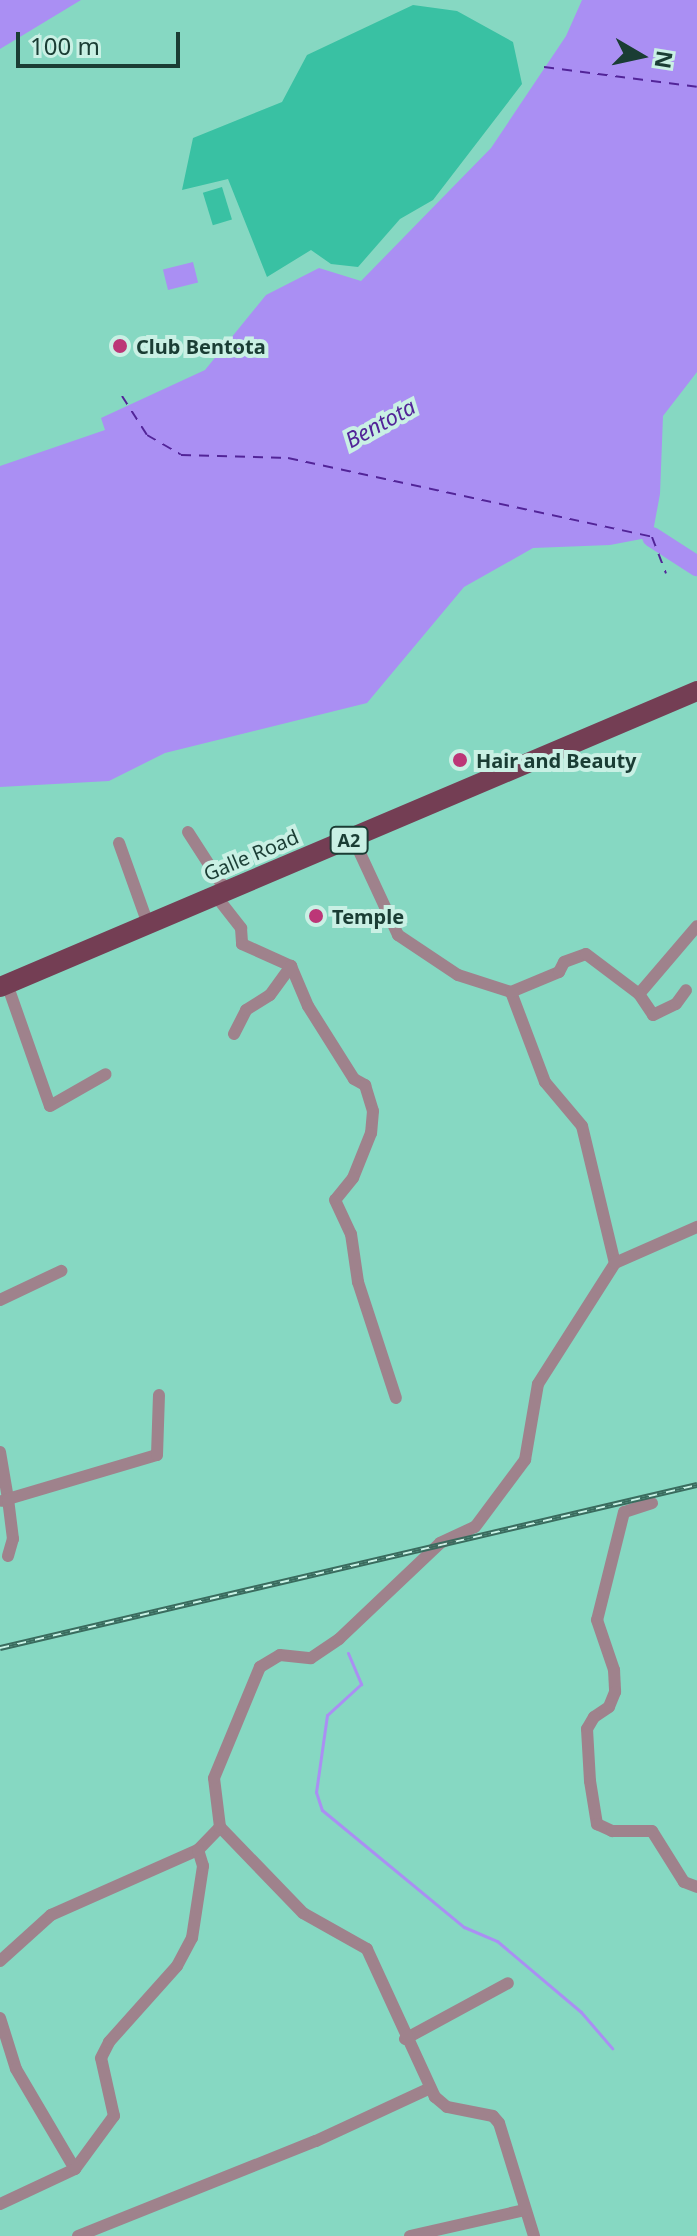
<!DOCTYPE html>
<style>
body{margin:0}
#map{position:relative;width:697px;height:2236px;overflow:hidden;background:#86d8c2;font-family:"Noto Sans",sans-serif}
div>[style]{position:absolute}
.green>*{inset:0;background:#39c1a3;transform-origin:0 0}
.water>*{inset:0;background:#aa8ff3;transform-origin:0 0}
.stream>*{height:3px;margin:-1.5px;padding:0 1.5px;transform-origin:1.5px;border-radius:1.5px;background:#aa8ff3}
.river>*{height:20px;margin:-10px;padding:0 10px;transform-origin:10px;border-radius:10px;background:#aa8ff3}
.ferry>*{height:2px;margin-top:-1px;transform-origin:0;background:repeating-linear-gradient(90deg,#522498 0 10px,transparent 0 18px)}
.minor>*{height:12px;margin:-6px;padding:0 6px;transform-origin:6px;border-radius:6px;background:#9f828c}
.trunk>*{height:20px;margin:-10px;padding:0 10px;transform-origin:10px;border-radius:10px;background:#743e54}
.rail>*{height:6px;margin-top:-3px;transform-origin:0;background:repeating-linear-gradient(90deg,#c9f0e4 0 9px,#3a6b5e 0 18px);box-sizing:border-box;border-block:2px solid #3a6b5e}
.dots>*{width:22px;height:22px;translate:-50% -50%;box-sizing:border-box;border:4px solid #c9f0e4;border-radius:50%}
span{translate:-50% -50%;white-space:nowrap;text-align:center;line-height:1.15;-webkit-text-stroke:8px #c9f0e4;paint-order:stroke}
.shield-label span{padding:2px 6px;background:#c9f0e4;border:2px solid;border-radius:6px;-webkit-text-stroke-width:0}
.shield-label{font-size:18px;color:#1a3d34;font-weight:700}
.poi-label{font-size:20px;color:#1a3d34;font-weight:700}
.left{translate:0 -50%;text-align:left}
.street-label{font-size:20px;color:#1a3d34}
.water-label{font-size:22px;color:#522498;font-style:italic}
.north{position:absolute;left:601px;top:16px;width:80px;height:80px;-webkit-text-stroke:6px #c9f0e4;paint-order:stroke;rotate:99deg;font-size:22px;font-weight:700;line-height:32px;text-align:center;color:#1a3d34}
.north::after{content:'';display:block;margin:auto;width:28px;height:36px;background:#1a3d34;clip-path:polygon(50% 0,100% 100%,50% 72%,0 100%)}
.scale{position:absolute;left:16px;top:32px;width:164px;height:36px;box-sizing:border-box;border:4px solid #1a3d34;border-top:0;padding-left:10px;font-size:24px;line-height:28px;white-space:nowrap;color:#1a3d34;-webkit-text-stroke:6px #c9f0e4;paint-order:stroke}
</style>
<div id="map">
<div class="green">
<div style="clip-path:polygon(413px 5px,457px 11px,513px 42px,522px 84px,433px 200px,400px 219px,358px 267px,331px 264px,311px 250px,267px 277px,228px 179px,182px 190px,193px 138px,282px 102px,307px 55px)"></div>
<div style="left:222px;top:187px;width:34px;height:20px;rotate:73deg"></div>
</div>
<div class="water">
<div style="clip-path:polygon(0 0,81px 0,0 49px)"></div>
<div style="clip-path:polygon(582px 0,697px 0,697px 372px,663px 416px,660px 494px,652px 537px,610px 545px,533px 548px,464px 587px,367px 703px,165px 753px,109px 781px,0 787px,0 466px,105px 430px,101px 418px,205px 370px,266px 295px,319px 268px,361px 281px,491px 148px,566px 36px)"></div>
<div style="left:193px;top:262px;width:21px;height:31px;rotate:76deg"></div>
</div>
<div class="stream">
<div style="left:348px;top:1653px;width:34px;rotate:67deg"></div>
<div style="left:361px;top:1684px;width:46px;rotate:137.6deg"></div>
<div style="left:327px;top:1715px;width:78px;rotate:98.1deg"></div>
<div style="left:316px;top:1792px;width:19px;rotate:72deg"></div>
<div style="left:322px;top:1810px;width:184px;rotate:39.5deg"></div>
<div style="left:464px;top:1927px;width:36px;rotate:23deg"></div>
<div style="left:497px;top:1941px;width:110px;rotate:40.2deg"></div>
<div style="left:581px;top:2012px;width:48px;rotate:49.3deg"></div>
</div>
<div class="river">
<div style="left:652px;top:537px;width:54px;rotate:32.8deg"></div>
</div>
<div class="ferry">
<div style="left:544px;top:67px;width:154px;rotate:7.4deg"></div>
<div style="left:122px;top:396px;width:46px;rotate:57.3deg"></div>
<div style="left:147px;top:435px;width:39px;rotate:30deg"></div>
<div style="left:181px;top:455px;width:107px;rotate:1.6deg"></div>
<div style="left:288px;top:458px;width:372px;rotate:12.2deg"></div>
<div style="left:652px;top:537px;width:39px;rotate:69deg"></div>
</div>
<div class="minor">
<div style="left:188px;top:832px;width:70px;rotate:57.2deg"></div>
<div style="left:353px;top:838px;width:107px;rotate:65.1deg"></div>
<div style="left:398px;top:935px;width:72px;rotate:33.7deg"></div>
<div style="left:458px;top:975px;width:56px;rotate:17.8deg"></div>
<div style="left:511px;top:992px;width:96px;rotate:69.3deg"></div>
<div style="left:545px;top:1082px;width:57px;rotate:49.9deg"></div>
<div style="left:582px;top:1126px;width:141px;rotate:76.5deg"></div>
<div style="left:119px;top:843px;width:86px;rotate:70.3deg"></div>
<div style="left:216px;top:896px;width:41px;rotate:52deg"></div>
<div style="left:241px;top:928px;width:16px;rotate:86deg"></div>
<div style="left:242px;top:944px;width:54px;rotate:24.2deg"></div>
<div style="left:291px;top:966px;width:43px;rotate:67deg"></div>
<div style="left:308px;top:1006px;width:86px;rotate:57.8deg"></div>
<div style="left:354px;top:1079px;width:13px;rotate:29deg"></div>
<div style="left:365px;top:1085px;width:27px;rotate:73deg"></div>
<div style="left:373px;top:1111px;width:22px;rotate:95deg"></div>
<div style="left:371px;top:1133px;width:48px;rotate:111.8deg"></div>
<div style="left:353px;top:1178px;width:28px;rotate:129deg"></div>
<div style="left:335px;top:1200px;width:38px;rotate:65deg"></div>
<div style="left:351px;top:1234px;width:49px;rotate:81.7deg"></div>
<div style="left:358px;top:1282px;width:122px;rotate:71.9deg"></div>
<div style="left:7px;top:984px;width:129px;rotate:70.6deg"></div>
<div style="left:50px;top:1106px;width:64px;rotate:-29.7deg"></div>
<div style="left:511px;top:992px;width:52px;rotate:-22.6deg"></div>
<div style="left:559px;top:972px;width:11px;rotate:-63deg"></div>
<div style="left:564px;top:962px;width:23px;rotate:-20deg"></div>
<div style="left:586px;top:954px;width:66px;rotate:37deg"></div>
<div style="left:639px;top:994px;width:89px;rotate:-49.5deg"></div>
<div style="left:639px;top:994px;width:25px;rotate:56deg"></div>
<div style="left:653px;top:1015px;width:25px;rotate:-26deg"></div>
<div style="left:676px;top:1004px;width:17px;rotate:-54deg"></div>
<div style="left:234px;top:1034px;width:27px;rotate:-63deg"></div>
<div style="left:246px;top:1010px;width:28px;rotate:-32deg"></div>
<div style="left:270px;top:995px;width:36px;rotate:-54deg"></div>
<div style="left:0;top:1300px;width:68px;rotate:-25.4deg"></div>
<div style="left:0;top:1452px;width:48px;rotate:80.3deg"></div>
<div style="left:8px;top:1499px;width:6px;rotate:162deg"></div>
<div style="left:652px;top:1503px;width:29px;rotate:162deg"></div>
<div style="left:624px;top:1512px;width:111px;rotate:104deg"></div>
<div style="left:597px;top:1620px;width:53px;rotate:71.2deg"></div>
<div style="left:614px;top:1670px;width:22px;rotate:87deg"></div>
<div style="left:615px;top:1692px;width:16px;rotate:112deg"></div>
<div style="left:609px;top:1707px;width:18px;rotate:146deg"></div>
<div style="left:594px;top:1717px;width:14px;rotate:120deg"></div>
<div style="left:587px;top:1729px;width:52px;rotate:86.7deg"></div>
<div style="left:590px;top:1781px;width:44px;rotate:80.8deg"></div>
<div style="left:597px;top:1824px;width:17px;rotate:25deg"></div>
<div style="left:612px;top:1831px;width:40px"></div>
<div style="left:652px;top:1831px;width:60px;rotate:57.9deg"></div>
<div style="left:684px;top:1882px;width:14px;rotate:21deg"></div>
<div style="left:8px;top:1556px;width:18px;rotate:-74deg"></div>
<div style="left:13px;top:1539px;width:40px;rotate:-97.1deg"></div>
<div style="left:8px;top:1499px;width:155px;rotate:-16.5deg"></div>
<div style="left:157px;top:1455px;width:60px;rotate:-88.1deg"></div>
<div style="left:0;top:1961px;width:69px;rotate:-42deg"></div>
<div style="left:51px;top:1915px;width:161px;rotate:-23.9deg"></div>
<div style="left:198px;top:1850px;width:32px;rotate:-46deg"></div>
<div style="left:0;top:2018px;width:53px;rotate:72.6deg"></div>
<div style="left:16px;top:2069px;width:116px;rotate:59.5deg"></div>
<div style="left:405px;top:2039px;width:117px;rotate:-28.5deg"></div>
<div style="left:0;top:2204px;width:83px;rotate:-25deg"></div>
<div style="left:75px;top:2169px;width:66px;rotate:-53.7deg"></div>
<div style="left:114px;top:2116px;width:59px;rotate:-102.6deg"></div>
<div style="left:101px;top:2058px;width:18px;rotate:-63deg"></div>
<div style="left:109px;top:2042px;width:102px;rotate:-48.2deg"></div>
<div style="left:177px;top:1966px;width:32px;rotate:-62deg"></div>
<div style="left:192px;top:1938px;width:73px;rotate:-81.3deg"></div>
<div style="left:203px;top:1866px;width:17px;rotate:-107deg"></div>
<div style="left:78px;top:2236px;width:256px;rotate:-21.8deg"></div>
<div style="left:316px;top:2141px;width:126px;rotate:-24.9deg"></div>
<div style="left:410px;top:2236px;width:117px;rotate:-12.8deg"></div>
<div style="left:534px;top:2236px;width:118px;rotate:-107.2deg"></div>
<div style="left:499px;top:2123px;width:9px;rotate:-131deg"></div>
<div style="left:493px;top:2116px;width:47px;rotate:-168.9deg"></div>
<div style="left:447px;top:2107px;width:16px;rotate:-140deg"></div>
<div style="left:435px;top:2097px;width:163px;rotate:-114.7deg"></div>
<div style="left:367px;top:1949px;width:73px;rotate:-150.6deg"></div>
<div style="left:303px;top:1913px;width:120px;rotate:-134deg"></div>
<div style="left:220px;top:1827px;width:49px;rotate:-97deg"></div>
<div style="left:214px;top:1778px;width:120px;rotate:-67.5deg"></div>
<div style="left:260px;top:1667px;width:23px;rotate:-31deg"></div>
<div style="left:280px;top:1655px;width:31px;rotate:6deg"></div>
<div style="left:311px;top:1658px;width:34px;rotate:-34deg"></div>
<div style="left:339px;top:1639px;width:139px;rotate:-43.5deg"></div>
<div style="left:440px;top:1543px;width:38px;rotate:-25deg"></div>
<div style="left:475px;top:1527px;width:84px;rotate:-53.3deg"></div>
<div style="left:525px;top:1460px;width:77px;rotate:-80.3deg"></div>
<div style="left:538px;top:1384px;width:143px;rotate:-57.5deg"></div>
<div style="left:615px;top:1263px;width:90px;rotate:-23.7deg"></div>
</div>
<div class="trunk">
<div style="left:0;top:987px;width:757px;rotate:-23.01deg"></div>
</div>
<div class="rail">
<div style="left:0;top:1648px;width:716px;rotate:-13.16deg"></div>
</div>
<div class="dots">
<div style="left:120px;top:346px;background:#bc3677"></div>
<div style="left:460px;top:760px;background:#bc3677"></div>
<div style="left:316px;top:916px;background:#bc3677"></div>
</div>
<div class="shield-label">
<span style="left:349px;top:840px">A2</span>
</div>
<div class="poi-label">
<span class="left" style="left:136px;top:346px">Club Bentota</span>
<span class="left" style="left:476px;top:760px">Hair and Beauty</span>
<span class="left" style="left:332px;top:916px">Temple</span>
</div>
<div class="street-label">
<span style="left:251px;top:855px;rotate:-23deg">Galle Road</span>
</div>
<div class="water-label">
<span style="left:380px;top:423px;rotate:-29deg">Bentota</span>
</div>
<div class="north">N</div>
<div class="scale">100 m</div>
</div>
